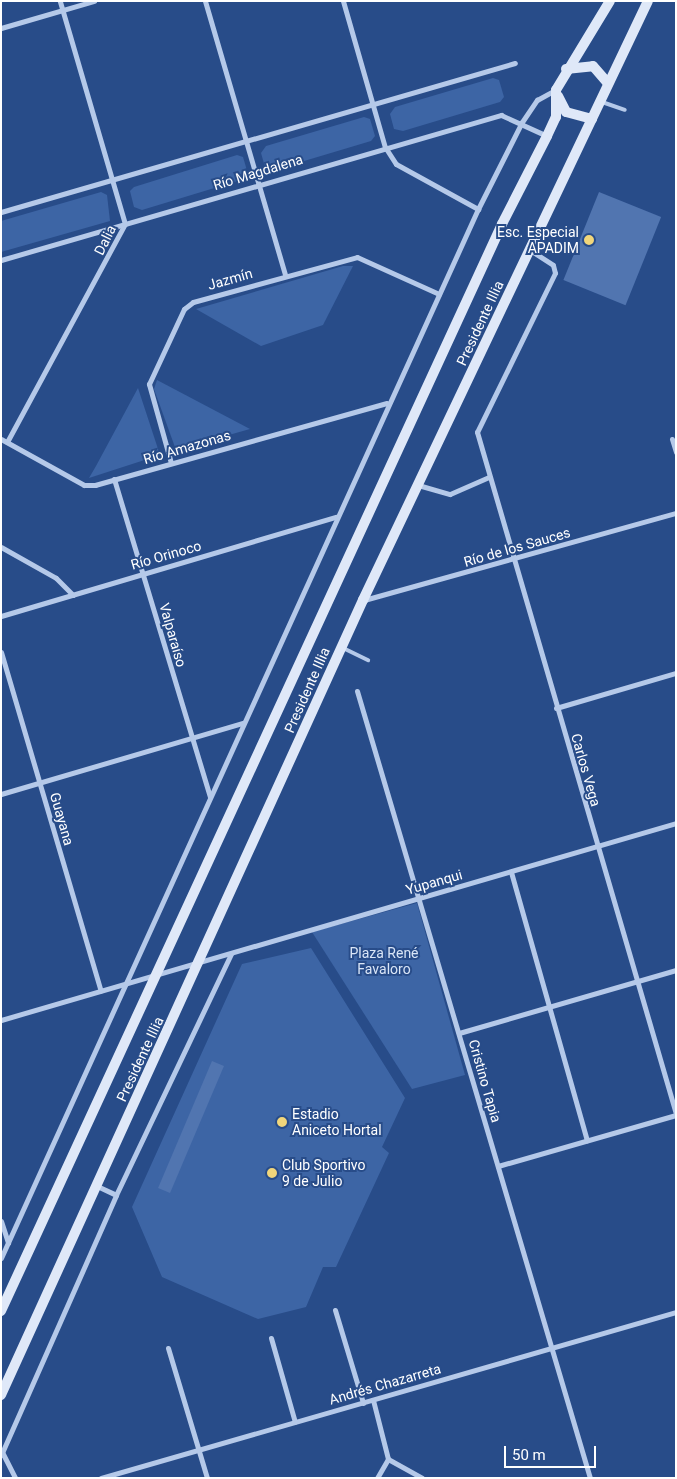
<!DOCTYPE html>
<meta charset="utf-8">
<style>
body{margin:0}
#map{position:relative;width:677px;height:1479px;overflow:hidden;background:#284c89;font-family:Roboto,sans-serif}
div>[style]{position:absolute}
.green>*{inset:0;background:#3d65a5}
.building>*{inset:0;background:#5175b0;transform-origin:0 0}
.service>*{height:4px;margin:-2px;padding:0 2px;transform-origin:2px;border-radius:2px;background:#b5c9e9}
.minor>*{height:5px;margin:-2.5px;padding:0 2.5px;transform-origin:2.5px;border-radius:2.5px;background:#b5c9e9}
.secondary>*{height:10px;margin:-5px;padding:0 5px;transform-origin:5px;border-radius:5px;background:#dfe8f8}
.dots>*{width:14px;height:14px;translate:-50% -50%;box-sizing:border-box;border:2px solid #284c89;border-radius:50%}
span{translate:-50% -50%;white-space:nowrap;text-align:center;line-height:1.15;-webkit-text-stroke:4px #284c89;paint-order:stroke}
.street-label{font-size:14px;color:#fff}
.poi-label{font-size:14px;color:#fff}
.right{translate:-100% -50%;text-align:right}
.left{translate:0 -50%;text-align:left}
.park-label{font-size:14px;color:#d9e5f7}
.frame{position:absolute;inset:0;border:2px solid #fff;pointer-events:none}
.scale{position:absolute;left:504px;top:1446px;width:92px;height:22px;box-sizing:border-box;border:2px solid #fff;border-top:0;padding-left:6px;font-size:15px;line-height:18px;white-space:nowrap;color:#fff;-webkit-text-stroke:4px #284c89;paint-order:stroke}
</style>
<div id="map">
<div class="green">
<div style="clip-path:polygon(493px 78px,499px 80px,504px 97px,500px 102px,403px 131px,394px 129px,390px 114px,395px 107px)"></div>
<div style="clip-path:polygon(364px 117px,370px 119px,375px 136px,371px 141px,274px 170px,265px 167px,261px 153px,266px 146px)"></div>
<div style="clip-path:polygon(237px 155px,243px 157px,248px 174px,244px 179px,142px 210px,134px 207px,130px 191px,134px 187px)"></div>
<div style="clip-path:polygon(101px 192px,107px 195px,110px 221px,1px 252px,1px 221px)"></div>
<div style="clip-path:polygon(343px 266px,353px 266px,323px 325px,261px 346px,196px 309px)"></div>
<div style="clip-path:polygon(157px 380px,250px 429px,176px 450px,154px 389px)"></div>
<div style="clip-path:polygon(138px 388px,160px 455px,89px 478px,96px 466px)"></div>
<div style="clip-path:polygon(417px 903px,465px 1075px,412px 1089px,312px 932px)"></div>
<div style="clip-path:polygon(311px 948px,405px 1098px,382px 1147px,389px 1153px,336px 1267px,323px 1267px,306px 1307px,258px 1319px,162px 1277px,132px 1207px,242px 964px)"></div>
</div>
<div class="building">
<div style="left:599px;top:192px;width:67px;height:95px;rotate:22deg"></div>
<div style="left:212px;top:1061px;width:13px;height:138px;rotate:23deg"></div>
</div>
<div class="service">
<div style="left:602px;top:102px;width:24px;rotate:19deg"></div>
<div style="left:343px;top:648px;width:28px;rotate:26deg"></div>
</div>
<div class="minor">
<div style="left:205px;top:1px;width:285px;rotate:73.7deg"></div>
<div style="left:343px;top:1px;width:152px;rotate:74deg"></div>
<div style="left:385px;top:147px;width:20px;rotate:57deg"></div>
<div style="left:396px;top:164px;width:94px;rotate:28.8deg"></div>
<div style="left:1px;top:28px;width:97px;rotate:-16.2deg"></div>
<div style="left:1px;top:212px;width:535px;rotate:-16.17deg"></div>
<div style="left:530px;top:250px;width:27px;rotate:33deg"></div>
<div style="left:553px;top:265px;width:8px;rotate:76deg"></div>
<div style="left:555px;top:273px;width:177px;rotate:116.1deg"></div>
<div style="left:477px;top:432px;width:710px;rotate:73.73deg"></div>
<div style="left:1px;top:260px;width:521px;rotate:-16.17deg"></div>
<div style="left:501px;top:115px;width:51px;rotate:24.5deg"></div>
<div style="left:1px;top:439px;width:95px;rotate:29deg"></div>
<div style="left:84px;top:485px;width:11px"></div>
<div style="left:95px;top:485px;width:303px;rotate:-15.7deg"></div>
<div style="left:672px;top:439px;width:14px;rotate:73deg"></div>
<div style="left:7px;top:442px;width:248px;rotate:-61.6deg"></div>
<div style="left:125px;top:224px;width:232px;rotate:-106.3deg"></div>
<div style="left:171px;top:463px;width:82px;rotate:-105.6deg"></div>
<div style="left:149px;top:384px;width:83px;rotate:-65deg"></div>
<div style="left:184px;top:309px;width:11px;rotate:-38deg"></div>
<div style="left:193px;top:302px;width:170px;rotate:-15.3deg"></div>
<div style="left:357px;top:257px;width:90px;rotate:24.3deg"></div>
<div style="left:114px;top:479px;width:332px;rotate:73.2deg"></div>
<div style="left:418px;top:485px;width:33px;rotate:16deg"></div>
<div style="left:450px;top:494px;width:43px;rotate:-23.6deg"></div>
<div style="left:1px;top:547px;width:63px;rotate:29.4deg"></div>
<div style="left:56px;top:578px;width:24px;rotate:45deg"></div>
<div style="left:364px;top:600px;width:324px;rotate:-15.6deg"></div>
<div style="left:1px;top:616px;width:349px;rotate:-16.5deg"></div>
<div style="left:1px;top:652px;width:353px;rotate:73.6deg"></div>
<div style="left:357px;top:691px;width:821px;rotate:73.51deg"></div>
<div style="left:556px;top:708px;width:125px;rotate:-16.3deg"></div>
<div style="left:1px;top:794px;width:252px;rotate:-16.4deg"></div>
<div style="left:511px;top:872px;width:279px;rotate:74.2deg"></div>
<div style="left:1px;top:1020px;width:703px;rotate:-16.27deg"></div>
<div style="left:459px;top:1033px;width:226px;rotate:-16.2deg"></div>
<div style="left:498px;top:1166px;width:185px;rotate:-16deg"></div>
<div style="left:97px;top:1186px;width:21px;rotate:25deg"></div>
<div style="left:1px;top:1221px;width:23px;rotate:72deg"></div>
<div style="left:1px;top:1258px;width:1152px;rotate:-65.55deg"></div>
<div style="left:478px;top:209px;width:97px;rotate:-63.2deg"></div>
<div style="left:522px;top:122px;width:27px;rotate:-56deg"></div>
<div style="left:537px;top:100px;width:21px;rotate:-29deg"></div>
<div style="left:335px;top:1310px;width:97px;rotate:73.2deg"></div>
<div style="left:271px;top:1338px;width:87px;rotate:74.1deg"></div>
<div style="left:168px;top:1348px;width:136px;rotate:73.3deg"></div>
<div style="left:373px;top:1400px;width:61px;rotate:75.7deg"></div>
<div style="left:388px;top:1459px;width:22px;rotate:120deg"></div>
<div style="left:2px;top:1452px;width:29px;rotate:63deg"></div>
<div style="left:1px;top:1455px;width:284px;rotate:-66.1deg"></div>
<div style="left:116px;top:1195px;width:267px;rotate:-64.5deg"></div>
<div style="left:388px;top:1459px;width:39px;rotate:29deg"></div>
<div style="left:101px;top:1478px;width:598px;rotate:-16.1deg"></div>
</div>
<div class="secondary">
<div style="left:566px;top:69px;width:27px;rotate:-6deg"></div>
<div style="left:593px;top:66px;width:23px;rotate:49deg"></div>
<div style="left:558px;top:96px;width:18px;rotate:63deg"></div>
<div style="left:566px;top:112px;width:27px;rotate:15deg"></div>
<div style="left:1px;top:1311px;width:1197px;rotate:-65.25deg"></div>
<div style="left:502px;top:224px;width:99px;rotate:-62.9deg"></div>
<div style="left:547px;top:136px;width:21px;rotate:-65deg"></div>
<div style="left:556px;top:117px;width:27px;rotate:-90deg"></div>
<div style="left:556px;top:90px;width:104px;rotate:-58.8deg"></div>
<div style="left:1px;top:1395px;width:874px;rotate:-65.52deg"></div>
<div style="left:363px;top:600px;width:663px;rotate:-64.56deg"></div>
</div>
<div class="dots">
<div style="left:589px;top:240px;background:#f1d67b"></div>
<div style="left:282px;top:1122px;background:#f1d67b"></div>
<div style="left:272px;top:1173px;background:#f1d67b"></div>
</div>
<div class="street-label">
<span style="left:258px;top:172px;rotate:-17deg">Río Magdalena</span>
<span style="left:105px;top:240px;rotate:-64deg">Dalia</span>
<span style="left:230px;top:279px;rotate:-16deg">Jazmín</span>
<span style="left:480px;top:323px;rotate:-65deg">Presidente Illia</span>
<span style="left:187px;top:447px;rotate:-16deg">Río Amazonas</span>
<span style="left:517px;top:547px;rotate:-16deg">Río de los Sauces</span>
<span style="left:166px;top:555px;rotate:-16deg">Río Orinoco</span>
<span style="left:173px;top:635px;rotate:74deg">Valparaíso</span>
<span style="left:307px;top:690px;rotate:-66deg">Presidente Illia</span>
<span style="left:586px;top:770px;rotate:74deg">Carlos Vega</span>
<span style="left:62px;top:819px;rotate:74deg">Guayana</span>
<span style="left:434px;top:882px;rotate:-16deg">Yupanqui</span>
<span style="left:140px;top:1059px;rotate:-65deg">Presidente Illia</span>
<span style="left:485px;top:1081px;rotate:74deg">Cristino Tapia</span>
<span style="left:385px;top:1384px;rotate:-16deg">Andrés Chazarreta</span>
</div>
<div class="poi-label">
<span class="right" style="left:579px;top:240px">Esc. Especial<br>APADIM</span>
<span class="left" style="left:292px;top:1122px">Estadio<br>Aniceto Hortal</span>
<span class="left" style="left:282px;top:1173px">Club Sportivo<br>9 de Julio</span>
</div>
<div class="park-label">
<span style="left:384px;top:961px">Plaza René<br>Favaloro</span>
</div>
<div class="frame"></div>
<div class="scale">50 m</div>
</div>
